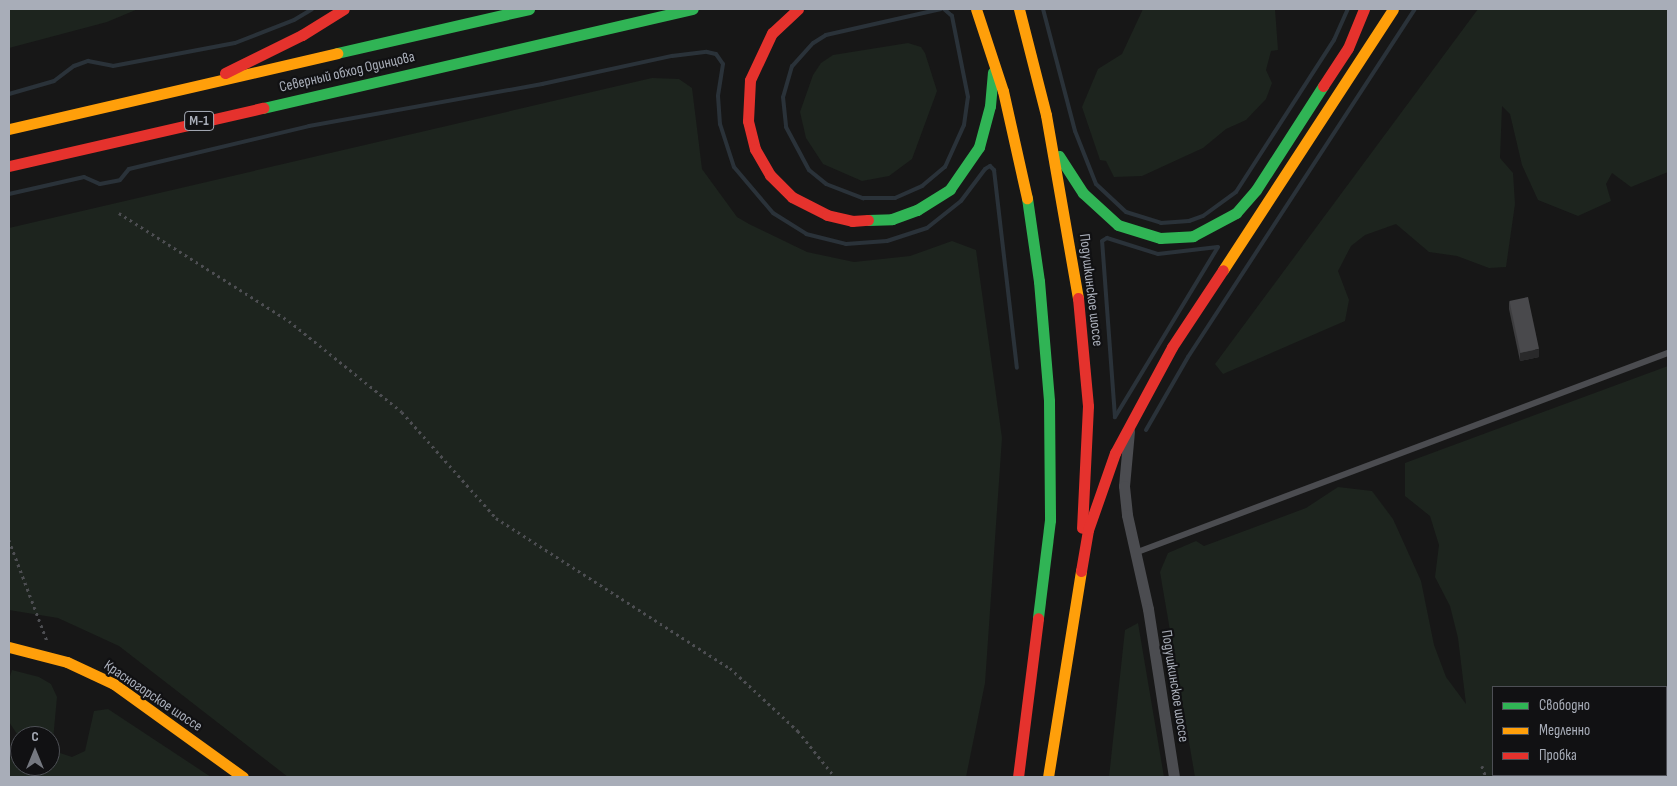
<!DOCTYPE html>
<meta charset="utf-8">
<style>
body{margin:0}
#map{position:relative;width:1677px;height:786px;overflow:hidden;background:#171717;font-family:"Sofia Sans Condensed",sans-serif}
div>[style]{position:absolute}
.green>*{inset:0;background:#1d241e}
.stream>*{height:4px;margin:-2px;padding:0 2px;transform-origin:2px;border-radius:2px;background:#2a3239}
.path>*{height:2.5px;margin-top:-1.25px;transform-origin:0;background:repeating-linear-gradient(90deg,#4d4e52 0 2.5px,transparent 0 6.5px)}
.lane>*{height:5.5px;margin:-2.75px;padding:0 2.75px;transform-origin:2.75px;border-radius:2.75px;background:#4b4c50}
.street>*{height:11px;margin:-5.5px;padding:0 5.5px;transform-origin:5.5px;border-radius:5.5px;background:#4b4c50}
.fast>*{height:11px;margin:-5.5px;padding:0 5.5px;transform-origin:5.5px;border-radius:5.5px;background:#30b455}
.slow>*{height:11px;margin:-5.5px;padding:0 5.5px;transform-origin:5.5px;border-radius:5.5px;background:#ff9f0a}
.jam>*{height:11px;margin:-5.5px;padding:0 5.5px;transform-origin:5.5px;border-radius:5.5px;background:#e5322d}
.wall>*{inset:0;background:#3d3d3f}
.shaded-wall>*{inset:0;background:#29292a}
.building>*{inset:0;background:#49494c;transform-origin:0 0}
span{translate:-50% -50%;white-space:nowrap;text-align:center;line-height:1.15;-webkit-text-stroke:4.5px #111113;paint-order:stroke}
.shield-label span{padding:1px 4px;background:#111113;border:1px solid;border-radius:4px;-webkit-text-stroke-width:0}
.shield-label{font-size:14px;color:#a8adb8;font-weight:700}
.street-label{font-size:15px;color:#a8adb8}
.frame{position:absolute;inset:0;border:10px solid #a8adb8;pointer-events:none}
.legend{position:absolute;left:1492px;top:686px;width:175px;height:90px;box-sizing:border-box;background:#111113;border:1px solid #4d4f55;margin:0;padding:6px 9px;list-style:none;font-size:15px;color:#a8adb8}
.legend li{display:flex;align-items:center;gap:10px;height:25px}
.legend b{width:25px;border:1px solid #4d4f55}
.north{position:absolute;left:10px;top:726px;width:50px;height:50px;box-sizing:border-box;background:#111113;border:1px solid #4d4f55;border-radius:50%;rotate:0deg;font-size:14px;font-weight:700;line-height:20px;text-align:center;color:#a8adb8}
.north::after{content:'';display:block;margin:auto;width:18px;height:22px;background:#757880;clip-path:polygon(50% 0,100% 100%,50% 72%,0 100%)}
</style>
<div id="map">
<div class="green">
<div style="clip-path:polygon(9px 9px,138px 9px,107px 22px,9px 48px)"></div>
<div style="clip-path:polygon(1143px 9px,1275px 9px,1278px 50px,1271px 51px,1266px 70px,1272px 83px,1266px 99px,1246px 120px,1226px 129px,1203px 148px,1142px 176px,1114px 177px,1106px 161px,1100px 160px,1082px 107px,1098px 69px,1122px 54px)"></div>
<div style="clip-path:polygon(1478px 9px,1668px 9px,1668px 172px,1631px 187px,1612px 173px,1606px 184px,1611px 201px,1578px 216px,1538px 200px,1522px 165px,1510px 114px,1502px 106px,1500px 158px,1513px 173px,1515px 204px,1506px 267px,1489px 268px,1457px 256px,1429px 252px,1396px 224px,1365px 235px,1351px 246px,1338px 271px,1349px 300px,1345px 321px,1223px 374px,1215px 364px)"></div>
<div style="clip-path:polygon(908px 43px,921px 47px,925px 53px,937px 91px,912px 159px,889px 176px,862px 181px,823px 164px,806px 138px,800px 112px,813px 75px,821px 63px,833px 55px)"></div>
<div style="clip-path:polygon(652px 78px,679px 79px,692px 88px,702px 169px,737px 217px,749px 224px,807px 252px,854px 262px,910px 256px,952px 241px,976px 250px,1002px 438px,985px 683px,966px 777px,288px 777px,119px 646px,58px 618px,9px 610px,9px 228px)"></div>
<div style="clip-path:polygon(1668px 366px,1668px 715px,1666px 687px,1493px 687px,1493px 775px,1606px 777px,1195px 777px,1160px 572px,1168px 553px,1196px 541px,1204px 546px,1306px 508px,1338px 487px,1372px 491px,1393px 519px,1421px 581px,1434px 645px,1446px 677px,1466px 704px,1458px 638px,1450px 606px,1435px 577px,1439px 545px,1430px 516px,1405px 496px,1405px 463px)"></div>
<div style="clip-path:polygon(1138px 623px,1164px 777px,1109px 777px,1125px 630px)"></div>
<div style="clip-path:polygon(evenodd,12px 670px,39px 677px,51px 684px,57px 697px,53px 740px,60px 753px,72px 757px,85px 751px,94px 711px,108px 709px,211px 777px,9px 777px,9px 763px,17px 734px,9px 722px,9px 679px,12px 670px,20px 736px,50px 736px,50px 766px,20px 766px,20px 736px)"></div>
</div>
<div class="stream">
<div style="left:941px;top:9px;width:118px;rotate:167.3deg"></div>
<div style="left:826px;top:35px;width:15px;rotate:148deg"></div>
<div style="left:813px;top:43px;width:31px;rotate:132deg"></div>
<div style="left:792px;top:66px;width:32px;rotate:106deg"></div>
<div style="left:783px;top:97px;width:30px;rotate:84deg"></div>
<div style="left:786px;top:127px;width:49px;rotate:61.9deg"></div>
<div style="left:809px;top:170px;width:22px;rotate:39deg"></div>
<div style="left:826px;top:184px;width:40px;rotate:21deg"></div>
<div style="left:863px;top:198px;width:32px"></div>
<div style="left:895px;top:198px;width:30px;rotate:-24deg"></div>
<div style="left:922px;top:186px;width:30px;rotate:-40deg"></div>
<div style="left:945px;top:167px;width:46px;rotate:-65.7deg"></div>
<div style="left:964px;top:125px;width:28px;rotate:-82deg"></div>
<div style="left:968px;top:97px;width:83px;rotate:-101.2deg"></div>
<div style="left:952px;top:16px;width:11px;rotate:-139deg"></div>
<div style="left:1043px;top:9px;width:126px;rotate:75.3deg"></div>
<div style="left:1075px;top:131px;width:57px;rotate:68.4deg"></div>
<div style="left:1096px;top:184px;width:41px;rotate:43deg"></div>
<div style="left:1126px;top:212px;width:37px;rotate:17deg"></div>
<div style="left:1161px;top:223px;width:28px;rotate:-4deg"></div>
<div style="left:1189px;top:221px;width:15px;rotate:-20deg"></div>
<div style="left:1203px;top:216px;width:41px;rotate:-36deg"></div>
<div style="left:1236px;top:192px;width:181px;rotate:-57.2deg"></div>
<div style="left:1334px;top:40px;width:34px;rotate:-66deg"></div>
<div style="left:9px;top:94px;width:47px;rotate:-16.1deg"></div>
<div style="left:54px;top:81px;width:25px;rotate:-37deg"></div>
<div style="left:74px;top:66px;width:15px;rotate:-20deg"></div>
<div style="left:88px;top:61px;width:25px;rotate:11deg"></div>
<div style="left:113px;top:66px;width:124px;rotate:-10.7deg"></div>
<div style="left:235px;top:43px;width:63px;rotate:-21.3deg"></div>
<div style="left:294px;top:20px;width:21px;rotate:-31deg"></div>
<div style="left:9px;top:194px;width:77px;rotate:-12.8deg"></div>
<div style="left:84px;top:177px;width:17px;rotate:24deg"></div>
<div style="left:100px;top:184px;width:20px;rotate:-11deg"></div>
<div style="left:120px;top:180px;width:14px;rotate:-51deg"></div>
<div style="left:129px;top:169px;width:185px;rotate:-13.4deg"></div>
<div style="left:309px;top:126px;width:237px;rotate:-10.2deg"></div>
<div style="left:542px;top:84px;width:133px;rotate:-12.2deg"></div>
<div style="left:672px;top:56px;width:35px;rotate:-7deg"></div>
<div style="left:707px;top:52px;width:9px;rotate:13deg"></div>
<div style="left:716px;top:54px;width:12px;rotate:55deg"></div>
<div style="left:723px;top:64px;width:32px;rotate:99deg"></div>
<div style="left:718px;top:96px;width:28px;rotate:86deg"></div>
<div style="left:720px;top:124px;width:45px;rotate:72deg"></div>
<div style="left:734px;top:167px;width:60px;rotate:49.7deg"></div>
<div style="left:773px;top:213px;width:39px;rotate:32deg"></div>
<div style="left:806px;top:234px;width:41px;rotate:14deg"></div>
<div style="left:846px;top:244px;width:41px;rotate:-4.2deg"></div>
<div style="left:887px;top:241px;width:42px;rotate:-18deg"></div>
<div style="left:927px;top:228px;width:43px;rotate:-38.5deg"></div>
<div style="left:961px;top:201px;width:40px;rotate:-53deg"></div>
<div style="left:985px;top:169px;width:6px;rotate:-31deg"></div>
<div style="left:990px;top:166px;width:6px;rotate:45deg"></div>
<div style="left:994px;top:170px;width:199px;rotate:83.4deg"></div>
<div style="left:1107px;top:238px;width:53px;rotate:17.4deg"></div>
<div style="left:1158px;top:254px;width:60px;rotate:-6.7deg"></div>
<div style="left:1218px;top:247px;width:199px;rotate:121.2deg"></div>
<div style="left:1115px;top:417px;width:176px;rotate:-94.2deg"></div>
<div style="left:1102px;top:241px;width:6px;rotate:-31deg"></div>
<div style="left:1146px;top:430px;width:84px;rotate:-60.1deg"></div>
<div style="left:1188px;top:357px;width:415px;rotate:-56.9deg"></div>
</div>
<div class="path">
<div style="left:119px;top:213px;width:201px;rotate:32.4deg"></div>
<div style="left:289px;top:321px;width:145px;rotate:38.8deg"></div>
<div style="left:402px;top:412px;width:142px;rotate:48.4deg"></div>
<div style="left:496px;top:518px;width:278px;rotate:32.7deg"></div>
<div style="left:730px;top:668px;width:93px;rotate:42.8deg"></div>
<div style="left:798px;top:731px;width:59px;rotate:51.2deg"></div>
<div style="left:9px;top:540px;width:110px;rotate:69.3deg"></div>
<div style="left:1482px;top:766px;width:12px;rotate:70deg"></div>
</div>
<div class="lane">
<div style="left:1135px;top:553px;width:569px;rotate:-20.57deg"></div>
</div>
<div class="street">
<div style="left:1129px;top:431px;width:55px;rotate:95.2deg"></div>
<div style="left:1124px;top:486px;width:29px;rotate:84deg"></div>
<div style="left:1127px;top:515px;width:96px;rotate:77.4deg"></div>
<div style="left:1148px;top:609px;width:170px;rotate:81.2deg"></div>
</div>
<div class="fast">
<div style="left:337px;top:53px;width:197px;rotate:-12.9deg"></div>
<div style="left:263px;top:108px;width:441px;rotate:-13deg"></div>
<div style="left:1059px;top:156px;width:44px;rotate:57deg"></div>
<div style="left:1083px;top:193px;width:47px;rotate:42.4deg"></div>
<div style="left:1118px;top:225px;width:44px;rotate:17.2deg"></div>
<div style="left:1160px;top:238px;width:33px;rotate:-3deg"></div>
<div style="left:1193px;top:236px;width:49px;rotate:-28.1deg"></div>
<div style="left:1236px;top:213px;width:30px;rotate:-49deg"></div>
<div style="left:1256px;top:190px;width:124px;rotate:-57.2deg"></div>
<div style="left:1027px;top:198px;width:84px;rotate:81.8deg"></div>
<div style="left:1039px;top:281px;width:120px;rotate:85.2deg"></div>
<div style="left:1049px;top:401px;width:119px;rotate:89.5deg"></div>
<div style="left:1050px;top:520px;width:99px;rotate:97deg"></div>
<div style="left:868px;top:220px;width:24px;rotate:-2deg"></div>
<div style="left:892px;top:219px;width:27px;rotate:-20deg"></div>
<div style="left:917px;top:210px;width:39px;rotate:-32deg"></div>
<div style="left:950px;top:189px;width:51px;rotate:-55.4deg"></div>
<div style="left:979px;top:147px;width:42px;rotate:-75deg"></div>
<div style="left:990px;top:106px;width:34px;rotate:-85deg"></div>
</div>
<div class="slow">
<div style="left:976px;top:9px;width:86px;rotate:71.8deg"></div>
<div style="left:1003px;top:91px;width:110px;rotate:77.4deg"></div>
<div style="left:1019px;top:9px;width:109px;rotate:75.7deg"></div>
<div style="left:1046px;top:115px;width:186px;rotate:80.1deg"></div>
<div style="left:9px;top:129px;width:337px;rotate:-13deg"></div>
<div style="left:1223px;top:270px;width:311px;rotate:-56.9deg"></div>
<div style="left:9px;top:647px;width:60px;rotate:14.5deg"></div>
<div style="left:67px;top:662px;width:52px;rotate:25.1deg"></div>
<div style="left:114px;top:684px;width:159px;rotate:35.8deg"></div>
<div style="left:1048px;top:777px;width:209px;rotate:-80.9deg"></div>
</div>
<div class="jam">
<div style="left:798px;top:9px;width:35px;rotate:137deg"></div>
<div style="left:772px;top:33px;width:52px;rotate:115.1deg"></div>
<div style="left:750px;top:80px;width:41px;rotate:92.8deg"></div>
<div style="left:748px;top:121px;width:29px;rotate:76deg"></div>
<div style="left:755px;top:149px;width:30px;rotate:60deg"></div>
<div style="left:770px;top:175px;width:31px;rotate:45deg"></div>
<div style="left:792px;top:197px;width:39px;rotate:27deg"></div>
<div style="left:827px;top:215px;width:26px;rotate:13deg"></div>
<div style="left:852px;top:221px;width:16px;rotate:-4deg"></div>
<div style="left:225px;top:73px;width:86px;rotate:-26.3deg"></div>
<div style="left:302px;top:35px;width:49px;rotate:-31.8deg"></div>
<div style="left:1323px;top:86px;width:45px;rotate:-56.7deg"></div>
<div style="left:1348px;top:48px;width:42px;rotate:-67.7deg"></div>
<div style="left:9px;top:166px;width:261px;rotate:-12.9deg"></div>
<div style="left:1078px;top:298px;width:108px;rotate:84.7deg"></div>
<div style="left:1088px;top:406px;width:122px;rotate:92.8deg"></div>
<div style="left:1081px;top:571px;width:42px;rotate:-80.3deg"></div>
<div style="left:1088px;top:530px;width:82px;rotate:-70.7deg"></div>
<div style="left:1115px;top:453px;width:120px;rotate:-61.7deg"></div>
<div style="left:1172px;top:347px;width:92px;rotate:-56.5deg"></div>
<div style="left:1018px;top:777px;width:160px;rotate:-82.8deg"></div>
</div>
<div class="wall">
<div style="clip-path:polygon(1509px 301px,1539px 357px,1520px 361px,1509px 309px)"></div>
</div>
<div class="shaded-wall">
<div style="clip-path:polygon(1539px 349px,1539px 357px,1520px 361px,1520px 353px)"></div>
</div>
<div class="building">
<div style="left:1528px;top:297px;width:53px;height:19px;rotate:78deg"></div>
</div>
<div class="shield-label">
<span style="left:199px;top:121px">М-1</span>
</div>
<div class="street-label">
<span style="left:347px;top:72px;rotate:-13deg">Северный обход Одинцова</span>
<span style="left:1091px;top:290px;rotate:83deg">Подушкинское шоссе</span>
<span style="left:1175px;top:686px;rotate:81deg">Подушкинское шоссе</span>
<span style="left:153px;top:696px;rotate:34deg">Красногорское шоссе</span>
</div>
<div class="frame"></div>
<ul class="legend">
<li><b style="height:6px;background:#30b455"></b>Свободно</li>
<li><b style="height:6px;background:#ff9f0a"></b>Медленно</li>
<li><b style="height:6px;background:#e5322d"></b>Пробка</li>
</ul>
<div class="north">С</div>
</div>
